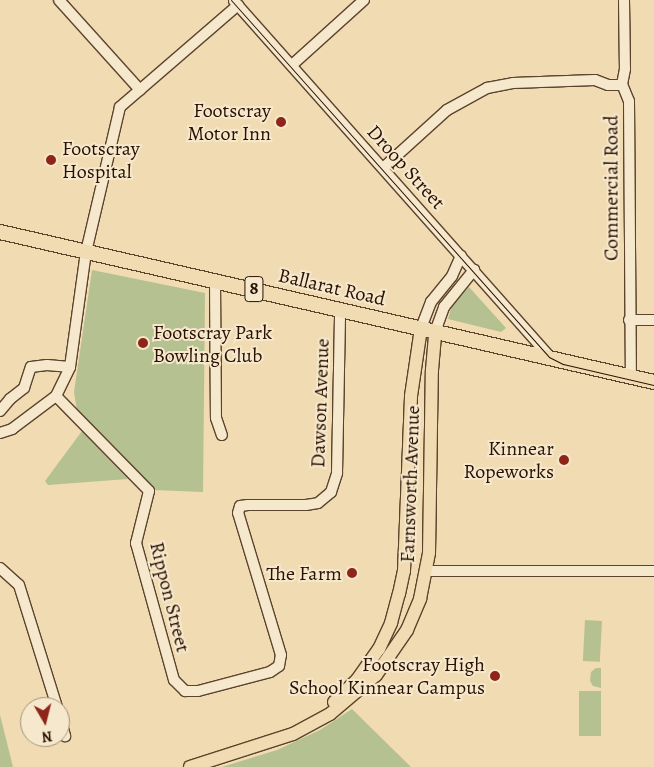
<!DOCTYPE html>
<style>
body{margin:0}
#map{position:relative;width:654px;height:767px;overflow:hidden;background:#f1dbb2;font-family:Alegreya,serif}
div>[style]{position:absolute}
.green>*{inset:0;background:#b5c190;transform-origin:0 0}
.roads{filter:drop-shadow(1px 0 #5b432c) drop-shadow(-1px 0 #5b432c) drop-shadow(0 1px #5b432c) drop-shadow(0 -1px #5b432c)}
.minor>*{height:10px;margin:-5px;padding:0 5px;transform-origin:5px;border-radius:5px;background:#f6e8cd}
.major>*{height:12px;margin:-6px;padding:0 6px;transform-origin:6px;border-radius:6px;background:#f1dbb2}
.highway>*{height:14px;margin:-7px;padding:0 7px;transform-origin:7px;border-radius:7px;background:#f1dbb2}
.tram>*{height:1px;margin:-0.5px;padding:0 0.5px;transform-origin:0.5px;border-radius:0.5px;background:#291000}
.dots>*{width:14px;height:14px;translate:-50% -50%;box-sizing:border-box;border:2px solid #f6e8cd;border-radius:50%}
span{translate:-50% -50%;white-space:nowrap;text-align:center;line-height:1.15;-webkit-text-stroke:4px #f6e8cd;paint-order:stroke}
.shield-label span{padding:1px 4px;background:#f6e8cd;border:1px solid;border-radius:4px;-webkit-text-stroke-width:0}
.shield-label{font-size:19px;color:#291000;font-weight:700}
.poi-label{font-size:20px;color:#291000}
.right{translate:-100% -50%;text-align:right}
.left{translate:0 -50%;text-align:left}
.street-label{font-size:20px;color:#291000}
.north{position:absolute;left:20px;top:697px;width:50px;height:50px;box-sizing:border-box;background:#f6e8cd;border:1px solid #a4927b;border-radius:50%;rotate:172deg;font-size:14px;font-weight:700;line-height:20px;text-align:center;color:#291000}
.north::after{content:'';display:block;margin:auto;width:18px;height:22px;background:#8f2418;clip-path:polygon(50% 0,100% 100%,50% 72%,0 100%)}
</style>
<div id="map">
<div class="green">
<div style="clip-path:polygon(92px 270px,205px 293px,203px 492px,153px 490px,77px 411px,74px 392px)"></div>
<div style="clip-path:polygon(469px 287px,506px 328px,501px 332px,448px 319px,452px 305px)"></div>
<div style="clip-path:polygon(82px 431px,128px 479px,48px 485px,45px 481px)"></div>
<div style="left:585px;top:620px;width:17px;height:41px;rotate:3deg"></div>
<div style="clip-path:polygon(596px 668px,601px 668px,601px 688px,593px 686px,590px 681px,591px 672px)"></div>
<div style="left:579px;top:691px;width:22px;height:45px"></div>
<div style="clip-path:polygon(352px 709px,411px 767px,222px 767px,277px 750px,320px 730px)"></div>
<div style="clip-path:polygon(0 715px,13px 767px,0 767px)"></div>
</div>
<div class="roads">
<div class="minor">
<div style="left:59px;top:0;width:121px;rotate:48deg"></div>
<div style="left:624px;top:0;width:69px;rotate:89.2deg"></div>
<div style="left:625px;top:69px;width:15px;rotate:101deg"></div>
<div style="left:622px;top:84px;width:18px;rotate:68deg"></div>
<div style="left:629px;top:101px;width:276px;rotate:89.6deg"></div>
<div style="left:234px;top:1px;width:479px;rotate:48.4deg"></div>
<div style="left:292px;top:65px;width:97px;rotate:-42.1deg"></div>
<div style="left:383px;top:168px;width:86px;rotate:-42.2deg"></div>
<div style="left:447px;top:110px;width:46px;rotate:-28.8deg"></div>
<div style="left:487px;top:88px;width:26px;rotate:-11deg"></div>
<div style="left:513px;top:83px;width:82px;rotate:-2.1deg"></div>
<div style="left:595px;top:80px;width:14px;rotate:21deg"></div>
<div style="left:608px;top:85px;width:14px"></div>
<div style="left:215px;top:280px;width:138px;rotate:89.6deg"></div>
<div style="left:216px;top:418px;width:18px;rotate:71deg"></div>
<div style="left:629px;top:320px;width:25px"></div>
<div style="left:421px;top:328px;width:28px;rotate:-69deg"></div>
<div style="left:431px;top:302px;width:33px;rotate:-51deg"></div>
<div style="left:452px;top:276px;width:22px;rotate:-66deg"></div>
<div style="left:435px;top:332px;width:27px;rotate:-70deg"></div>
<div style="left:444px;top:307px;width:48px;rotate:-51deg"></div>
<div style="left:56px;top:396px;width:133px;rotate:45.6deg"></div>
<div style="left:149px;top:491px;width:54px;rotate:104deg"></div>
<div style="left:136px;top:543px;width:142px;rotate:74.5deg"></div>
<div style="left:174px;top:680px;width:16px;rotate:45deg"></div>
<div style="left:185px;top:691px;width:13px"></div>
<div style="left:198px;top:691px;width:74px;rotate:-14.8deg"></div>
<div style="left:270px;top:672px;width:11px;rotate:-34deg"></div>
<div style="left:279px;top:666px;width:11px;rotate:-80deg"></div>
<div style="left:281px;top:655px;width:148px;rotate:-106.8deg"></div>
<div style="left:238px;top:513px;width:7px;rotate:-74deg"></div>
<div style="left:240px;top:506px;width:8px;rotate:-7deg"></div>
<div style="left:248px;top:505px;width:58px"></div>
<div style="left:306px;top:505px;width:12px;rotate:-9deg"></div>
<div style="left:318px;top:503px;width:17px;rotate:-40deg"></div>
<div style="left:331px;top:492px;width:20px;rotate:-72deg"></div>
<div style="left:337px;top:473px;width:163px;rotate:-88.9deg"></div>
<div style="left:0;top:411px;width:16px;rotate:-50deg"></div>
<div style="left:10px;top:399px;width:18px;rotate:-38deg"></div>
<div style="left:24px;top:388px;width:22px;rotate:-72deg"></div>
<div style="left:31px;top:367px;width:16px;rotate:-7deg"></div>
<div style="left:47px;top:365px;width:23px;rotate:5deg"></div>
<div style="left:0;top:433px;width:13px;rotate:-18deg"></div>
<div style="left:12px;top:429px;width:55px;rotate:-36.9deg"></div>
<div style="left:56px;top:396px;width:32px;rotate:-64deg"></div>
<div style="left:70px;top:367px;width:116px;rotate:-82.1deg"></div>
<div style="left:86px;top:252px;width:149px;rotate:-76.8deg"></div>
<div style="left:120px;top:107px;width:156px;rotate:-40.8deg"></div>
<div style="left:0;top:568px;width:25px;rotate:42deg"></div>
<div style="left:19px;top:585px;width:128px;rotate:72.7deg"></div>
<div style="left:427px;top:571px;width:227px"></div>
<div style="left:60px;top:718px;width:19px;rotate:74deg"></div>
</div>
<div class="major">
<div style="left:334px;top:702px;width:32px;rotate:-44deg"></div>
<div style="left:357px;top:680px;width:38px;rotate:-55deg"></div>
<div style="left:379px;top:649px;width:29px;rotate:-65deg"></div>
<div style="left:391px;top:623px;width:30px;rotate:-75deg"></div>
<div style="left:399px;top:594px;width:24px;rotate:-78deg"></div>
<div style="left:404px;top:571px;width:175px;rotate:-87.7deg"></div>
<div style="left:411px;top:396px;width:69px;rotate:-81.6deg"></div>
<div style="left:190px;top:767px;width:108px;rotate:-17.8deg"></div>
<div style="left:293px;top:734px;width:42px;rotate:-28.4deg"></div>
<div style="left:330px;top:714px;width:60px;rotate:-40.3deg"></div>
<div style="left:376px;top:675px;width:55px;rotate:-55.4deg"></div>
<div style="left:407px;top:630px;width:34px;rotate:-67deg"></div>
<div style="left:420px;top:599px;width:47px;rotate:-78.9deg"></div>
<div style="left:429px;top:553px;width:183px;rotate:-89.1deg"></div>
<div style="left:432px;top:370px;width:38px;rotate:-85deg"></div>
</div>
<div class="highway">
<div style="left:0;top:232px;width:671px;rotate:12.92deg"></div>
</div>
</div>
<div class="tram">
<div style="left:231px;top:0;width:478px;rotate:48.3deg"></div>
<div style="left:549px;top:357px;width:16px;rotate:27deg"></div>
<div style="left:563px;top:364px;width:93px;rotate:13deg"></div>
</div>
<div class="dots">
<div style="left:281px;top:122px;background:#8f2418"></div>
<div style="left:51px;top:160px;background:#8f2418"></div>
<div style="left:143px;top:343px;background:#8f2418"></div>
<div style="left:564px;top:460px;background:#8f2418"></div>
<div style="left:352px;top:573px;background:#8f2418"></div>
<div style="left:495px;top:676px;background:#8f2418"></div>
</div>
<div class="shield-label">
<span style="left:254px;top:289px">8</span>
</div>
<div class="poi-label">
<span class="right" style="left:271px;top:122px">Footscray<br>Motor Inn</span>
<span class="left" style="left:62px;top:160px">Footscray<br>Hospital</span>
<span class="left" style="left:153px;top:344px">Footscray Park<br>Bowling Club</span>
<span class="right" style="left:554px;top:460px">Kinnear<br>Ropeworks</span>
<span class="right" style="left:342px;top:573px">The Farm</span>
<span class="right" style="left:485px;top:676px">Footscray High<br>School Kinnear Campus</span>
</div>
<div class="street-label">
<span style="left:406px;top:167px;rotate:48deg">Droop Street</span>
<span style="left:611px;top:188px;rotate:-90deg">Commercial Road</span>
<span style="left:332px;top:287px;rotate:13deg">Ballarat Road</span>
<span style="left:320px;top:403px;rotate:-88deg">Dawson Avenue</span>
<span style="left:410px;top:484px;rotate:-88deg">Farnsworth Avenue</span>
<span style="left:170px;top:597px;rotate:76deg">Rippon Street</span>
</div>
<div class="north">N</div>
</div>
